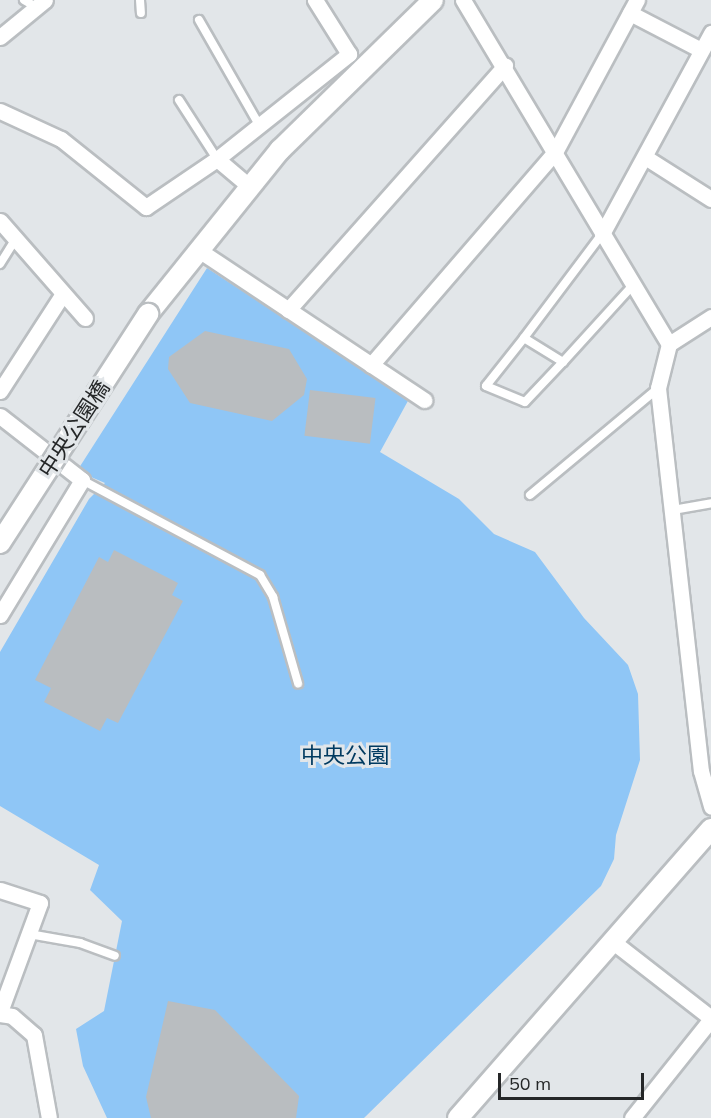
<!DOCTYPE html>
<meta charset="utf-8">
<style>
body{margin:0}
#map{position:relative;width:711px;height:1118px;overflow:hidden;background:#e2e6e9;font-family:Mulish,"Noto Sans JP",sans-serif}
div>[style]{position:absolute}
.green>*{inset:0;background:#8fc6f6}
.building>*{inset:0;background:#b9bdc0;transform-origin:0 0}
.roads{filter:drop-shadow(2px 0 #babec1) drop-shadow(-2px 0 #babec1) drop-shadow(0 2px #babec1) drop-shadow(0 -2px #babec1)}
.service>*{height:8px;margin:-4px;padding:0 4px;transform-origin:4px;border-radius:4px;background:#fff}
.minor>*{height:15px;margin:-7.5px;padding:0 7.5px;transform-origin:7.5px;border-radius:7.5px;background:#fff}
.tertiary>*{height:20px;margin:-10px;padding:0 10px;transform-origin:10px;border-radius:10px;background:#fff}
.bridges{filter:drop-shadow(2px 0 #babec1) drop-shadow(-2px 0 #babec1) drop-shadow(0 2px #babec1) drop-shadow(0 -2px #babec1)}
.tertiary-bridge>*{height:20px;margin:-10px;padding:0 10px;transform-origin:10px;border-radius:10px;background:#fff}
span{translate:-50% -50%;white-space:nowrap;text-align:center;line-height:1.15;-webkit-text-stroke:6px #e2e6e9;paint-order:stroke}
.street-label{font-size:22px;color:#252728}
.park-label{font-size:22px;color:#003a60}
.scale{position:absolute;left:498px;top:1073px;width:146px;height:27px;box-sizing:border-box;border:3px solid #252728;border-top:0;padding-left:8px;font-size:18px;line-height:21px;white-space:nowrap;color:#252728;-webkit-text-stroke:4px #e2e6e9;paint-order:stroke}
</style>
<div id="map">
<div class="green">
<div style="clip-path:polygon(207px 268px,409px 399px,380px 452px,459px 499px,494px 534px,535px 552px,584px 618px,628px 665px,638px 694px,640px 760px,616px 835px,614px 859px,601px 886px,364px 1118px,107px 1118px,83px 1066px,76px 1029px,104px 1011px,122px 921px,90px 890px,99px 865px,0 806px,0 652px,89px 499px,105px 483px,77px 471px)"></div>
</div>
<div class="building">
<div style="clip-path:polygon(205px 331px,289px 349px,307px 379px,304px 395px,272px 421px,190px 403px,168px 369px,169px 357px)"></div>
<div style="left:310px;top:390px;width:66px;height:46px;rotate:7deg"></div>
<div style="clip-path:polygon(114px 550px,178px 583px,172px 595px,183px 601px,118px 723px,107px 718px,100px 731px,44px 702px,51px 688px,35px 680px,99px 557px,108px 562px)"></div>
<div style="clip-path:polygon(168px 1001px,215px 1010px,299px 1096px,296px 1118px,151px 1118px,146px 1097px)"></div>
</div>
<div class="roads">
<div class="service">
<div style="left:24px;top:0;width:14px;rotate:30deg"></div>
<div style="left:140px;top:0;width:13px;rotate:86deg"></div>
<div style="left:199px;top:20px;width:119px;rotate:60.2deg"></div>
<div style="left:179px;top:100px;width:70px;rotate:57.2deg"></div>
<div style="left:602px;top:234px;width:130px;rotate:126.9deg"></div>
<div style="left:524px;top:338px;width:46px;rotate:31.6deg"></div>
<div style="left:563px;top:362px;width:105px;rotate:-47.7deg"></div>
<div style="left:0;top:264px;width:32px;rotate:-58deg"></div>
<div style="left:524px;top:338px;width:61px;rotate:128.4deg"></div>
<div style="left:486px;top:386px;width:42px;rotate:22.3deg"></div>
<div style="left:525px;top:402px;width:55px;rotate:-46.5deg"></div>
<div style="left:82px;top:480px;width:202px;rotate:28.1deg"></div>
<div style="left:260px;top:575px;width:26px;rotate:59deg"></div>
<div style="left:273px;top:597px;width:90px;rotate:73.8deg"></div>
<div style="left:530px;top:495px;width:165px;rotate:-39.8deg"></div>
<div style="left:673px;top:510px;width:39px;rotate:-10deg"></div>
<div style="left:29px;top:934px;width:52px;rotate:10deg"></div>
<div style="left:80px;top:943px;width:37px;rotate:20deg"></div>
</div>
<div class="minor">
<div style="left:463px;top:0;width:401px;rotate:59.1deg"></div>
<div style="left:669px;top:344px;width:45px;rotate:104deg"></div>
<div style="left:658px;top:388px;width:385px;rotate:83.6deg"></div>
<div style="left:701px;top:771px;width:37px;rotate:74deg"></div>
<div style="left:630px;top:13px;width:80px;rotate:27.5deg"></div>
<div style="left:0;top:37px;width:58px;rotate:-39.4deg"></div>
<div style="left:0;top:111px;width:67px;rotate:24.7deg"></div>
<div style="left:61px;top:139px;width:109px;rotate:38.7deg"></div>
<div style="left:146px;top:207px;width:86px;rotate:-34.1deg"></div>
<div style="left:217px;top:159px;width:42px;rotate:40.2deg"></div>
<div style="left:645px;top:157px;width:78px;rotate:32.5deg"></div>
<div style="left:217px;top:159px;width:169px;rotate:-38.5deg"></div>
<div style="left:349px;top:54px;width:64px;rotate:-122.2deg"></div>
<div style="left:0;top:221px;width:129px;rotate:48.8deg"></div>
<div style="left:602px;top:234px;width:229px;rotate:-61.5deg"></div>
<div style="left:197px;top:249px;width:273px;rotate:33.6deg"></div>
<div style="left:288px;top:310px;width:327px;rotate:-48.4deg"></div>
<div style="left:669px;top:344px;width:50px;rotate:-32.7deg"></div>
<div style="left:371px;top:365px;width:281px;rotate:-49.2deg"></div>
<div style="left:555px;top:152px;width:173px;rotate:-61.7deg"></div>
<div style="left:0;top:391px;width:114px;rotate:-57.1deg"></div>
<div style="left:0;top:416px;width:104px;rotate:38deg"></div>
<div style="left:82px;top:480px;width:158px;rotate:121.3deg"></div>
<div style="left:0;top:890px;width:42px;rotate:18deg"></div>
<div style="left:40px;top:903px;width:116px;rotate:110.2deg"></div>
<div style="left:612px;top:941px;width:125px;rotate:37.9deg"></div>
<div style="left:0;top:1014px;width:12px;rotate:9deg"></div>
<div style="left:12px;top:1016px;width:29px;rotate:41deg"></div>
<div style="left:34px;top:1035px;width:84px;rotate:79.8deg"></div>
<div style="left:632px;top:1118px;width:127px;rotate:-51.4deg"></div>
</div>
<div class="tertiary">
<div style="left:148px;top:314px;width:211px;rotate:-51.2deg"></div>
<div style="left:280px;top:150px;width:214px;rotate:-44.4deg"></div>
<div style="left:458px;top:1118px;width:384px;rotate:-48.8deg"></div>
</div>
</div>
<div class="bridges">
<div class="tertiary-bridge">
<div style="left:0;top:543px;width:273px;rotate:-57.1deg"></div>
</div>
</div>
<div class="street-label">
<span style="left:74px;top:429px;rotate:-57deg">中央公園橋</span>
</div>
<div class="park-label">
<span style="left:345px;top:756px">中央公園</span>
</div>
<div class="scale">50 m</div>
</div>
